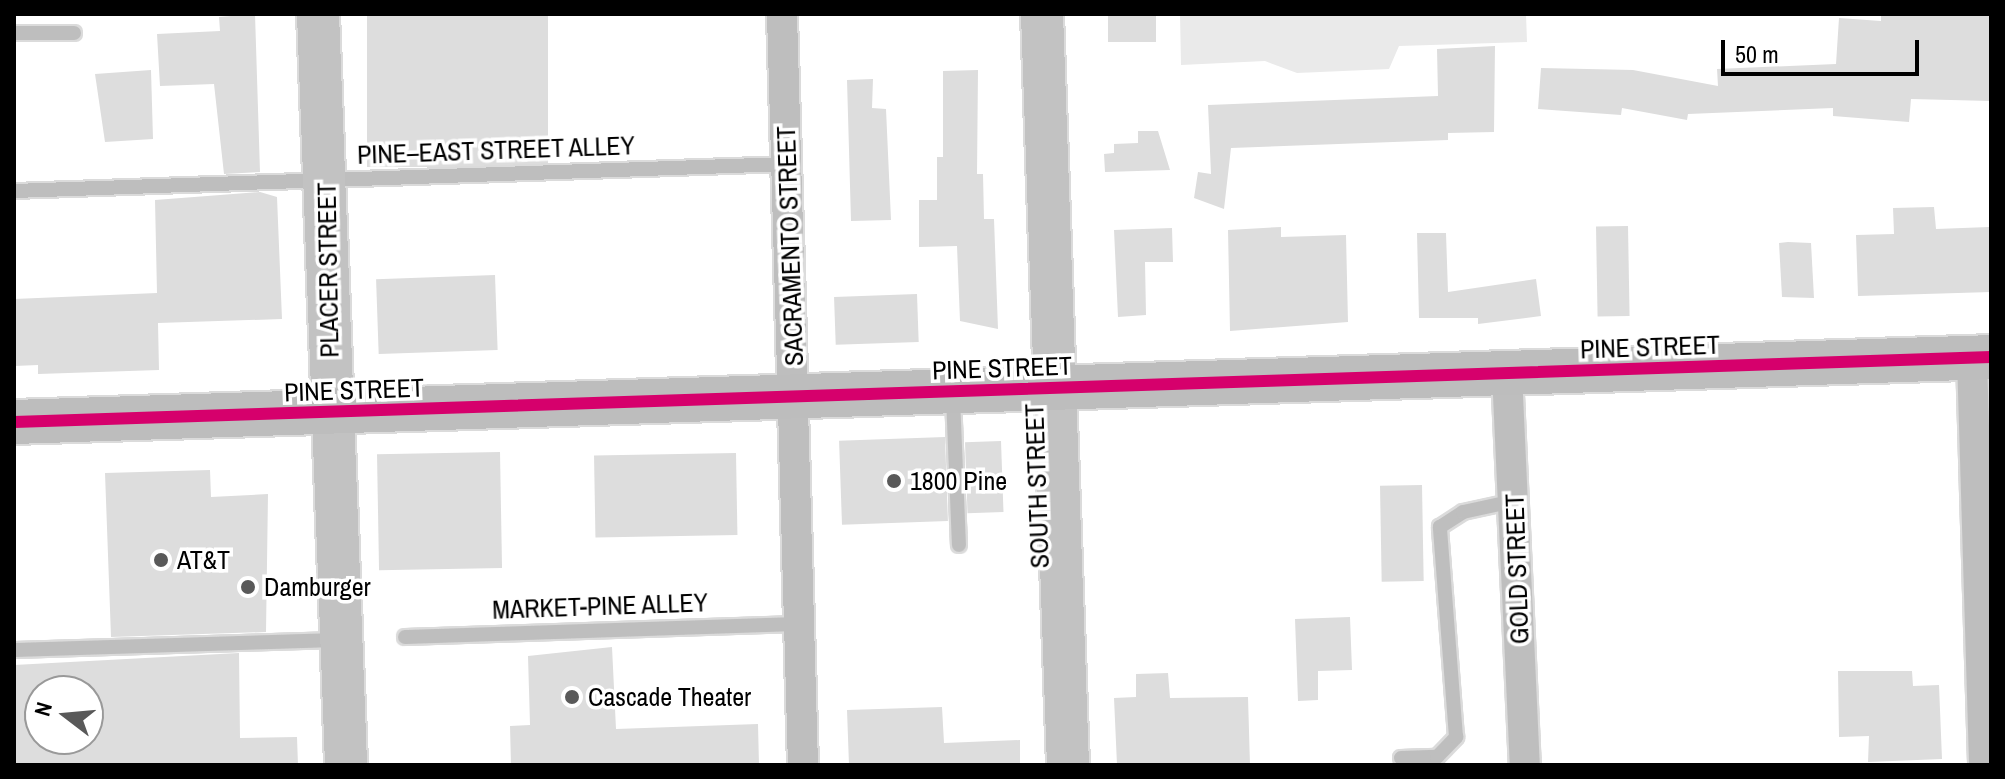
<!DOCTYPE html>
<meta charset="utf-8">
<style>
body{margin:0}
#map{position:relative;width:2005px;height:779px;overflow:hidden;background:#fff;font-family:"Archivo Narrow",sans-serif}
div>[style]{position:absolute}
.green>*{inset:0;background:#eaeaea}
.building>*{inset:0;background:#ddd;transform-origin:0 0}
.roads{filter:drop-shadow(2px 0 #dbdbdb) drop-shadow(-2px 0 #dbdbdb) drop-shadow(0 2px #dbdbdb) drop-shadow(0 -2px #dbdbdb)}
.lane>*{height:14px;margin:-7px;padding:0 7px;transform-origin:7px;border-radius:7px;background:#bebebe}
.street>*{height:30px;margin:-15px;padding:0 15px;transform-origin:15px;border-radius:15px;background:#bebebe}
.secondary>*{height:42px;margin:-21px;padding:0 21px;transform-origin:21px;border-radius:21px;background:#c2c2c2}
.primary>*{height:44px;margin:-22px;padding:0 22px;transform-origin:22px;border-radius:22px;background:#bdbdbd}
.cycleway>*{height:12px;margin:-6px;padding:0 6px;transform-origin:6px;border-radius:6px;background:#d6006c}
.dots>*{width:22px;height:22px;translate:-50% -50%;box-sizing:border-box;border:4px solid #fff;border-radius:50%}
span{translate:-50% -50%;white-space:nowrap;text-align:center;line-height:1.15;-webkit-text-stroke:7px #fff;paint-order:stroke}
.street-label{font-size:26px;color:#000}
.poi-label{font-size:26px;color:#000}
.left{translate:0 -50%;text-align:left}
.frame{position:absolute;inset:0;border:16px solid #000;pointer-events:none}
.north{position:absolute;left:24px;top:675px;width:80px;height:80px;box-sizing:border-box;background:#fff;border:2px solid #999;border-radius:50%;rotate:286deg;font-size:22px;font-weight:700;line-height:32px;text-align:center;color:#000}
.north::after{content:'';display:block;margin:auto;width:28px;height:36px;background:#595959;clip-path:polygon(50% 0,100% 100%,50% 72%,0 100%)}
.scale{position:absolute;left:1721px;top:40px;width:198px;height:36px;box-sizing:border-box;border:4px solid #000;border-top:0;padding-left:10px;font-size:24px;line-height:28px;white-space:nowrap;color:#000;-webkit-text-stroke:6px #fff;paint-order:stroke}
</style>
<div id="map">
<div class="green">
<div style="clip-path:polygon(1180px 14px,1526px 14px,1527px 42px,1399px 46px,1389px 69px,1297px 73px,1265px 61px,1181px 65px)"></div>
</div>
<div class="building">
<div style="clip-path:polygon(255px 14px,260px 172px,224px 174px,214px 84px,160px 86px,157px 34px,220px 31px,219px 17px)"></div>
<div style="left:367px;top:14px;width:181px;height:153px"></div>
<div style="left:1108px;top:14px;width:48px;height:28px"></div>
<div style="clip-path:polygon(1881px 14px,1991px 14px,1991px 101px,1911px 99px,1909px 122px,1833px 116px,1833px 108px,1688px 114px,1687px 120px,1622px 108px,1621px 115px,1538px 109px,1541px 68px,1633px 70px,1718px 86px,1717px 69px,1836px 64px,1839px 18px,1881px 21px)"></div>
<div style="clip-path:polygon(1495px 46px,1494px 132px,1448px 133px,1448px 140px,1231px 148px,1224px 209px,1194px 198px,1198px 172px,1211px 174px,1208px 105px,1438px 96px,1437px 49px)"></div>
<div style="clip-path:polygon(151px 70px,153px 139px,105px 142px,95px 74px)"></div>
<div style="clip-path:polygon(978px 70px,977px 174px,983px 174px,984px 219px,994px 219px,998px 329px,960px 321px,957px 246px,919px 247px,919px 200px,937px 200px,937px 157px,943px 157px,943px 71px)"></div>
<div style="clip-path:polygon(873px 79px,872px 108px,886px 109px,891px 220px,851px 221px,847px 80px)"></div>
<div style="clip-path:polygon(1138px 131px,1158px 131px,1170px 170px,1105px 172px,1104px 154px,1114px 153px,1114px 144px,1138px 143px)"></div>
<div style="clip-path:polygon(260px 192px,277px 197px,282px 319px,158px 323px,159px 370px,38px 374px,38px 365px,14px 366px,14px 299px,157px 293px,155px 200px)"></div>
<div style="clip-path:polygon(1934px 207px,1936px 229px,1989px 227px,1991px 292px,1858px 296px,1856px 235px,1894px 234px,1893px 208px)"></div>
<div style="left:1628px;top:226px;width:90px;height:32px;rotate:89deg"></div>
<div style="clip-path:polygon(1281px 227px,1281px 237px,1346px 235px,1348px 322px,1230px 331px,1228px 230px)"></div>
<div style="clip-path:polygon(1172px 228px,1173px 262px,1145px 262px,1146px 315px,1118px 317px,1114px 230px)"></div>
<div style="clip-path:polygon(1417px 233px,1446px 233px,1448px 292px,1536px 279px,1541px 316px,1478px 324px,1478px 318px,1419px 318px)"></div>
<div style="clip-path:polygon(1788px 242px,1811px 243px,1814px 298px,1782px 297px,1779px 243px)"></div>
<div style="left:495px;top:275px;width:75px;height:119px;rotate:88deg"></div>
<div style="left:917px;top:294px;width:48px;height:83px;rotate:88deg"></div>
<div style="left:945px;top:437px;width:84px;height:106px;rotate:88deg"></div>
<div style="left:1001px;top:441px;width:71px;height:36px;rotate:88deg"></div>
<div style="left:500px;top:452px;width:116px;height:123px;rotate:89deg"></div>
<div style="left:736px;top:453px;width:82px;height:142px;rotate:89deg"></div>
<div style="clip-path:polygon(210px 470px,211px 497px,268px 494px,266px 632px,111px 637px,105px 473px)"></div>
<div style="left:1422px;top:485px;width:96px;height:42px;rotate:89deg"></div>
<div style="clip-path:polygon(1350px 617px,1352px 670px,1318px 671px,1318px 700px,1298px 701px,1295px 619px)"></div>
<div style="clip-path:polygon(612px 647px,616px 729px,758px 724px,759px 765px,511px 765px,510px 726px,530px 725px,528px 656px)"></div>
<div style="clip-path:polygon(evenodd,239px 653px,240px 738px,297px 737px,298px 765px,14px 765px,14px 665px,239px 653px,40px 691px,88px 691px,88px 739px,40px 739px,40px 691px)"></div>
<div style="clip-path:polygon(1838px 671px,1912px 671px,1913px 686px,1939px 685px,1942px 759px,1868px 762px,1869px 736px,1839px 737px)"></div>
<div style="clip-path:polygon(1168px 673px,1170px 698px,1248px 697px,1250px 765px,1117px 765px,1114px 698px,1136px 697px,1136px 674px)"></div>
<div style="clip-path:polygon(942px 707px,944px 743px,1020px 740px,1020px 765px,849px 765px,847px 710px)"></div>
</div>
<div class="roads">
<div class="lane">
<div style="left:14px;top:33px;width:60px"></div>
<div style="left:14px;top:191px;width:774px;rotate:-2deg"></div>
<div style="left:953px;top:397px;width:148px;rotate:87.7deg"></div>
<div style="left:405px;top:637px;width:392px;rotate:-1.9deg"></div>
<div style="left:14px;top:650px;width:323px;rotate:-1.8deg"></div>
<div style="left:1401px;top:758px;width:36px;rotate:-2deg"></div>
<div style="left:1437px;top:757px;width:28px;rotate:-46deg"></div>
<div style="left:1456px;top:737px;width:211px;rotate:-94.4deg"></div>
<div style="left:1440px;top:527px;width:27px;rotate:-33deg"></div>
<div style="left:1463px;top:512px;width:52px;rotate:-12.2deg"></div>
</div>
<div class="street">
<div style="left:782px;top:14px;width:751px;rotate:88.4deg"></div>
<div style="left:1972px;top:358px;width:407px;rotate:88.3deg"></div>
<div style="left:1507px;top:373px;width:392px;rotate:87.4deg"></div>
</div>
<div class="secondary">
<div style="left:318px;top:14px;width:752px;rotate:87.86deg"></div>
<div style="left:1042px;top:14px;width:751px;rotate:88.02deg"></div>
</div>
<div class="primary">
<div style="left:14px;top:422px;width:1978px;rotate:-1.88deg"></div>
</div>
</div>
<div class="cycleway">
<div style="left:14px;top:422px;width:1978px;rotate:-1.88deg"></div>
</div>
<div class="dots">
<div style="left:894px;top:481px;background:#595959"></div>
<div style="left:161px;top:560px;background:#595959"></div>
<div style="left:248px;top:587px;background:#595959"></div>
<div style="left:572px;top:697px;background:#595959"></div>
</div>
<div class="street-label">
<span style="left:496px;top:150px;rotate:-2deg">PINE–EAST STREET ALLEY</span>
<span style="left:790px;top:246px;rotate:-92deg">SACRAMENTO STREET</span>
<span style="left:328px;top:270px;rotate:-91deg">PLACER STREET</span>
<span style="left:1650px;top:347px;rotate:-2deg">PINE STREET</span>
<span style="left:1002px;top:368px;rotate:-2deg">PINE STREET</span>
<span style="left:354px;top:390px;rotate:-2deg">PINE STREET</span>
<span style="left:1037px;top:486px;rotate:-92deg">SOUTH STREET</span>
<span style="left:1517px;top:569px;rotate:-92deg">GOLD STREET</span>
<span style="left:600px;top:606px;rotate:-2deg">MARKET-PINE ALLEY</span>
</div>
<div class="poi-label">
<span class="left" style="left:910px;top:481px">1800 Pine</span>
<span class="left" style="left:177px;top:560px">AT&amp;T</span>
<span class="left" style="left:264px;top:587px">Damburger</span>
<span class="left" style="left:588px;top:697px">Cascade Theater</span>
</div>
<div class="frame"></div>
<div class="north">N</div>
<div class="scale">50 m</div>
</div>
